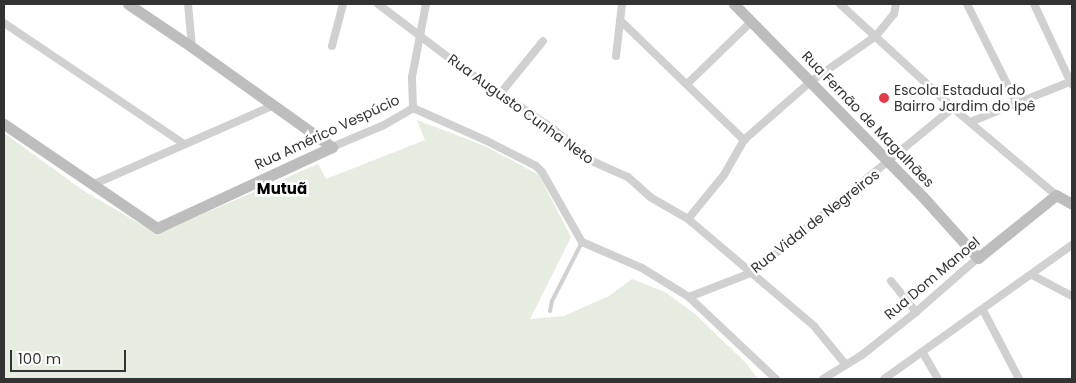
<!DOCTYPE html>
<meta charset="utf-8">
<style>
body{margin:0}
#map{position:relative;width:1076px;height:383px;overflow:hidden;background:#fff;font-family:Poppins,sans-serif}
div>[style]{position:absolute}
.green>*{inset:0;background:#e6ecdf}
.lane>*{height:4px;margin:-2px;padding:0 2px;transform-origin:2px;border-radius:2px;background:#d0d0d0}
.street>*{height:8px;margin:-4px;padding:0 4px;transform-origin:4px;border-radius:4px;background:#d0d0d0}
.secondary>*{height:11px;margin:-5.5px;padding:0 5.5px;transform-origin:5.5px;border-radius:5.5px;background:#bdbdbd}
.dots>*{width:14px;height:14px;translate:-50% -50%;box-sizing:border-box;border:2px solid #fff;border-radius:50%}
span{translate:-50% -50%;white-space:nowrap;text-align:center;line-height:1.15;-webkit-text-stroke:5px #fff;paint-order:stroke}
.poi-label{font-size:14px;color:#333}
.left{translate:0 -50%;text-align:left}
.street-label{font-size:14px;color:#333}
.neighbourhood-label{font-size:15px;color:#000;font-weight:700}
.frame{position:absolute;inset:0;border:5px solid #333;pointer-events:none}
.scale{position:absolute;left:10px;top:350px;width:116px;height:22px;box-sizing:border-box;border:2px solid #333;border-top:0;padding-left:6px;font-size:15px;line-height:18px;white-space:nowrap;color:#333;-webkit-text-stroke:4px #fff;paint-order:stroke}
</style>
<div id="map">
<div class="green">
<div style="clip-path:polygon(417px 120px,485px 146px,539px 175px,571px 237px,530px 319px,564px 316px,609px 296px,632px 279px,665px 292px,695px 314px,746px 363px,758px 379px,4px 379px,4px 133px,84px 191px,157px 234px,318px 164px,326px 179px,425px 140px)"></div>
</div>
<div class="lane">
<div style="left:550px;top:311px;width:10px;rotate:-79deg"></div>
<div style="left:552px;top:301px;width:66px;rotate:-63deg"></div>
</div>
<div class="street">
<div style="left:188px;top:4px;width:43px;rotate:84.7deg"></div>
<div style="left:378px;top:4px;width:99px;rotate:37.2deg"></div>
<div style="left:457px;top:64px;width:115px;rotate:34deg"></div>
<div style="left:552px;top:128px;width:54px;rotate:39deg"></div>
<div style="left:594px;top:162px;width:37px;rotate:24deg"></div>
<div style="left:628px;top:177px;width:30px;rotate:42deg"></div>
<div style="left:650px;top:197px;width:44px;rotate:30.1deg"></div>
<div style="left:688px;top:219px;width:165px;rotate:40.3deg"></div>
<div style="left:814px;top:326px;width:50px;rotate:50.6deg"></div>
<div style="left:840px;top:4px;width:154px;rotate:42.6deg"></div>
<div style="left:953px;top:108px;width:135px;rotate:40.2deg"></div>
<div style="left:967px;top:4px;width:110px;rotate:63.4deg"></div>
<div style="left:1034px;top:4px;width:89px;rotate:64.9deg"></div>
<div style="left:620px;top:20px;width:173px;rotate:44.1deg"></div>
<div style="left:4px;top:23px;width:217px;rotate:33.9deg"></div>
<div style="left:332px;top:46px;width:43px;rotate:-75.3deg"></div>
<div style="left:616px;top:56px;width:52px;rotate:-83.4deg"></div>
<div style="left:687px;top:84px;width:89px;rotate:-44.1deg"></div>
<div style="left:500px;top:94px;width:68px;rotate:-50.9deg"></div>
<div style="left:413px;top:108px;width:79px;rotate:24deg"></div>
<div style="left:485px;top:140px;width:57px;rotate:27deg"></div>
<div style="left:536px;top:166px;width:8px;rotate:45deg"></div>
<div style="left:542px;top:172px;width:81px;rotate:60.3deg"></div>
<div style="left:582px;top:242px;width:65px;rotate:23.4deg"></div>
<div style="left:642px;top:268px;width:55px;rotate:31.7deg"></div>
<div style="left:689px;top:297px;width:120px;rotate:43.3deg"></div>
<div style="left:413px;top:108px;width:31px;rotate:-92deg"></div>
<div style="left:412px;top:77px;width:74px;rotate:-79.1deg"></div>
<div style="left:970px;top:122px;width:110px;rotate:-21.9deg"></div>
<div style="left:332px;top:147px;width:56px;rotate:-22.9deg"></div>
<div style="left:384px;top:125px;width:34px;rotate:-30deg"></div>
<div style="left:92px;top:185px;width:199px;rotate:-23.7deg"></div>
<div style="left:688px;top:219px;width:57px;rotate:-50.7deg"></div>
<div style="left:724px;top:175px;width:40px;rotate:-60.3deg"></div>
<div style="left:744px;top:140px;width:88px;rotate:-41.3deg"></div>
<div style="left:810px;top:82px;width:80px;rotate:-34.9deg"></div>
<div style="left:876px;top:36px;width:28px;rotate:-51deg"></div>
<div style="left:894px;top:14px;width:10px;rotate:-79deg"></div>
<div style="left:1032px;top:275px;width:45px;rotate:27.7deg"></div>
<div style="left:891px;top:281px;width:40px;rotate:51deg"></div>
<div style="left:689px;top:297px;width:69px;rotate:-21.3deg"></div>
<div style="left:753px;top:272px;width:259px;rotate:-39.4deg"></div>
<div style="left:983px;top:310px;width:78px;rotate:62.4deg"></div>
<div style="left:923px;top:353px;width:30px;rotate:60deg"></div>
<div style="left:823px;top:379px;width:46px;rotate:-31.6deg"></div>
<div style="left:862px;top:355px;width:69px;rotate:-38.5deg"></div>
<div style="left:916px;top:312px;width:82px;rotate:-41.1deg"></div>
<div style="left:884px;top:379px;width:231px;rotate:-35.5deg"></div>
</div>
<div class="secondary">
<div style="left:734px;top:4px;width:270px;rotate:45.6deg"></div>
<div style="left:923px;top:197px;width:82px;rotate:48deg"></div>
<div style="left:978px;top:258px;width:100px;rotate:-38.9deg"></div>
<div style="left:1056px;top:195px;width:18px;rotate:29deg"></div>
<div style="left:4px;top:124px;width:185px;rotate:34.2deg"></div>
<div style="left:157px;top:228px;width:193px;rotate:-24.8deg"></div>
<div style="left:332px;top:147px;width:172px;rotate:-144.5deg"></div>
<div style="left:192px;top:47px;width:77px;rotate:-146.1deg"></div>
</div>
<div class="dots">
<div style="left:884px;top:98px;background:#e63946"></div>
</div>
<div class="poi-label">
<span class="left" style="left:894px;top:98px">Escola Estadual do<br>Bairro Jardim do Ipê</span>
</div>
<div class="street-label">
<span style="left:521px;top:109px;rotate:36deg">Rua Augusto Cunha Neto</span>
<span style="left:868px;top:119px;rotate:46deg">Rua Fernão de Magalhães</span>
<span style="left:327px;top:132px;rotate:-25deg">Rua Américo Vespúcio</span>
<span style="left:815px;top:221px;rotate:-38deg">Rua Vidal de Negreiros</span>
<span style="left:932px;top:278px;rotate:-40deg">Rua Dom Manoel</span>
</div>
<div class="neighbourhood-label">
<span style="left:282px;top:189px">Mutuã</span>
</div>
<div class="frame"></div>
<div class="scale">100 m</div>
</div>
